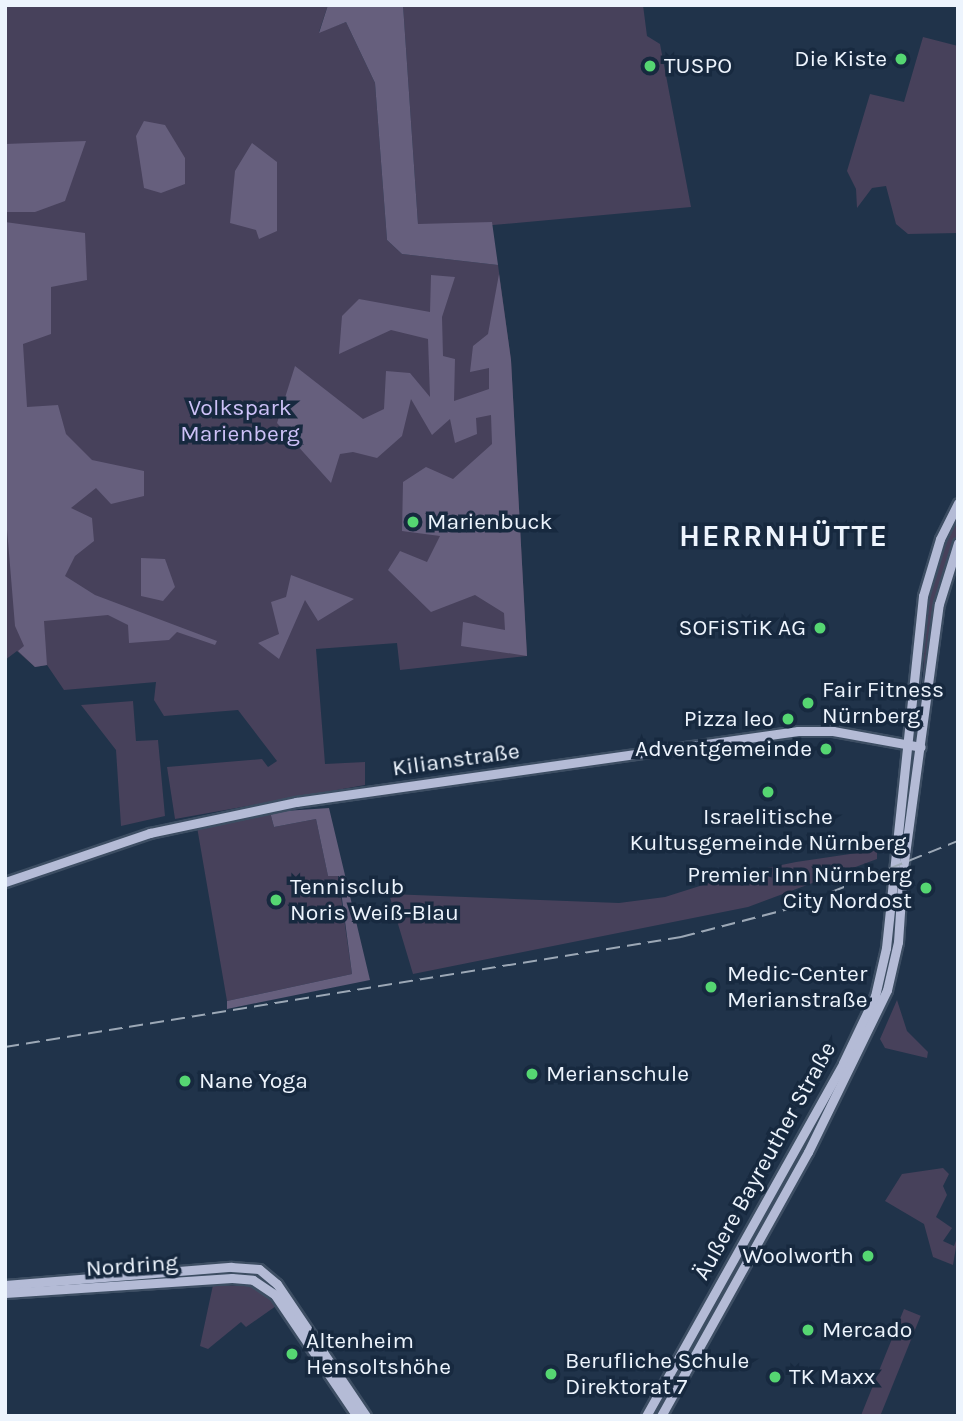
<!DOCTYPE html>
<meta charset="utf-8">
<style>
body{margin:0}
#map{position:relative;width:963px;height:1421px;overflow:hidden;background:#20334a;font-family:Karla,sans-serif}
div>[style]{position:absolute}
.green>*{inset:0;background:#47415b;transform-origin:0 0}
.forest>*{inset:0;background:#665f7d}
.roads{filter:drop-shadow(2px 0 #3d4e63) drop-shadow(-2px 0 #3d4e63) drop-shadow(0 2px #3d4e63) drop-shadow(0 -2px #3d4e63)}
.major>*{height:9px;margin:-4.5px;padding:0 4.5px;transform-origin:4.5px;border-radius:4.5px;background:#b4bbd6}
.rail>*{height:2px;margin-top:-1px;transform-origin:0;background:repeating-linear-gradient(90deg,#9ca8b6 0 14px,transparent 0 21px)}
.dots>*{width:19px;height:19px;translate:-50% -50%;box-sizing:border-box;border:4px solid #17293f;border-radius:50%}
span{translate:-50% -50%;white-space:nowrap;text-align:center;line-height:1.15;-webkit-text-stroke:7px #17293f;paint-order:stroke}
.poi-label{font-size:23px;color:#edf4fd}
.right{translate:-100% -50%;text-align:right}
.left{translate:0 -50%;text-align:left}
.park-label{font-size:23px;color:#cdc1f7}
.street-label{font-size:23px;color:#edf4fd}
.district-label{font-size:30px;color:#edf4fd;font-weight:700;letter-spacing:2px}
.frame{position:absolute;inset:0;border:7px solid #edf4fd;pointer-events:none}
</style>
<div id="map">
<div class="green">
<div style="clip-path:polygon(5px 5px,328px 5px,319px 32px,346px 22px,375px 83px,387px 240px,402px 254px,498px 265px,511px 360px,527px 656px,400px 670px,397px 643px,316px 649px,325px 764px,365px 762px,365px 785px,175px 819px,167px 767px,262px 759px,268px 767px,277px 761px,238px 710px,164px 716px,154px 700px,156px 682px,64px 690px,47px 665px,35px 667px,17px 651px,5px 660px)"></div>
<div style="clip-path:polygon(403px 5px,643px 5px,647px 36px,660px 44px,691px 207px,493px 225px,418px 224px)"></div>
<div style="clip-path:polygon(923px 37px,958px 46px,958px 233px,908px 234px,896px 224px,886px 186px,872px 188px,857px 208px,856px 189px,847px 171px,870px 94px,904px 102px)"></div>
<div style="clip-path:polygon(958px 508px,958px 538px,949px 557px,922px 700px,927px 590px)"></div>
<div style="clip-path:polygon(133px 701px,136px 741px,158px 740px,165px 816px,121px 826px,116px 750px,81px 705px)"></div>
<div style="clip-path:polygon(270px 812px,274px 827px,316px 819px,328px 876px,338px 876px,352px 974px,227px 1001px,197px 827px)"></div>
<div style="clip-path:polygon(877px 850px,877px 859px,748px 907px,413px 974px,389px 894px,619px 903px,665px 897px,725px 878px,727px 884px,739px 881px,738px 874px,796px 862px)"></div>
<div style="clip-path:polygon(897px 1000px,907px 1031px,928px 1052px,927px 1058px,885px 1048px,880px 1039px)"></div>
<div style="clip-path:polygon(943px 1168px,949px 1174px,943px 1186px,947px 1195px,936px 1217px,952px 1228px,943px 1241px,954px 1246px,958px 1235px,953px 1265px,933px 1257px,924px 1224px,885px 1201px,902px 1174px)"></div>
<div style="clip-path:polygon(733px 1263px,740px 1267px,657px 1416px,650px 1416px)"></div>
<div style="clip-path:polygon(213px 1285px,251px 1286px,262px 1290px,276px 1306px,246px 1327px,241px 1322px,208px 1349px,200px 1346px)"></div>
<div style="left:904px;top:1309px;width:18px;height:113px;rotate:22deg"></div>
</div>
<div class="forest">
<div style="clip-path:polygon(328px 5px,403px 5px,418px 224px,492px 222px,498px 265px,402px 254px,387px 240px,375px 83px,346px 22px,319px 33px)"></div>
<div style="clip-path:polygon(144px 121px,165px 125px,185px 158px,185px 184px,161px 193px,144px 188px,136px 136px)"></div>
<div style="clip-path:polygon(86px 141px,65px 201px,35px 212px,5px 212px,5px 144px)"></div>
<div style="clip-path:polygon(252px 143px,277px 162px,277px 231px,259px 239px,256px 230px,230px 223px,235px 171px)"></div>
<div style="clip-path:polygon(5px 222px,85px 233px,87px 280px,51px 287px,51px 334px,23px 344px,27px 407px,58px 405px,66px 434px,92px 460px,144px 471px,144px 496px,111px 504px,96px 488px,71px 508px,92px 518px,94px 541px,75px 556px,65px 576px,95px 595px,217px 641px,215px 645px,177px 632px,169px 640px,129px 643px,128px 625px,108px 615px,44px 621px,47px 665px,35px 667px,18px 651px,24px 646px,15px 626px,5px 505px)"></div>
<div style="clip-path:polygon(499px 274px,511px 360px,527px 656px,461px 646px,463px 622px,505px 630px,504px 613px,475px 595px,431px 612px,388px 570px,400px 551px,427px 562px,440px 536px,402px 531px,403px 482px,426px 467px,453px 479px,492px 444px,491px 415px,476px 418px,477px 434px,455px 443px,450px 419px,432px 435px,411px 399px,402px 436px,377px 458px,353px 452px,340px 454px,331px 483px,277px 423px,295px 366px,363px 419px,384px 409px,386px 371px,410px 373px,430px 397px,428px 339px,391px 330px,339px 354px,342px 316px,359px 299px,430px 312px,431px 275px,455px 277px,442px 317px,443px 356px,455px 359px,454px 401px,489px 389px,489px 368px,470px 372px,473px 346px,488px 334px)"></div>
<div style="clip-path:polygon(141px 558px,165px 559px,175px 587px,163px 601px,141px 596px)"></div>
<div style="clip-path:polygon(291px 575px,354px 599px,318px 621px,305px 600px,279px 659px,258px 643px,279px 634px,271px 602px,286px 597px)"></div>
<div style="clip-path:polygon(329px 808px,370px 980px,227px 1009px,227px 1001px,352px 974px,339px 876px,328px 876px,316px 819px,274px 827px,270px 812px)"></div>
</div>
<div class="roads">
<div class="major">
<div style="left:5px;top:882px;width:153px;rotate:-18.7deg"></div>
<div style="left:150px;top:833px;width:149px;rotate:-12deg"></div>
<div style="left:296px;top:802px;width:507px;rotate:-8.05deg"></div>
<div style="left:798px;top:731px;width:35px"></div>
<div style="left:833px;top:731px;width:89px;rotate:10.3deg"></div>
<div style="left:5px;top:1285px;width:227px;rotate:-4.6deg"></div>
<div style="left:231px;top:1267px;width:28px;rotate:4deg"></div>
<div style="left:259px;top:1269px;width:23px;rotate:40deg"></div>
<div style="left:277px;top:1284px;width:159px;rotate:56deg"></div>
<div style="left:5px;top:1293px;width:227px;rotate:-3.8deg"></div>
<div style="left:232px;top:1278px;width:21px;rotate:5deg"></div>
<div style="left:253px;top:1280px;width:27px;rotate:34deg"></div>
<div style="left:275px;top:1295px;width:146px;rotate:55.9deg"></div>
<div style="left:646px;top:1416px;width:404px;rotate:-60.8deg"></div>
<div style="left:843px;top:1063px;width:74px;rotate:-64.5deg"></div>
<div style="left:875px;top:996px;width:49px;rotate:-77.1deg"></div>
<div style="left:886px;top:948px;width:354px;rotate:-84deg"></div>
<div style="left:923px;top:596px;width:59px;rotate:-73.4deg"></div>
<div style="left:940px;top:539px;width:40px;rotate:-63.4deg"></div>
<div style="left:661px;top:1416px;width:302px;rotate:-60.9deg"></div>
<div style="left:808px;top:1152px;width:180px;rotate:-64deg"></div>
<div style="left:887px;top:990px;width:49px;rotate:-77.1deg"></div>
<div style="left:898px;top:942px;width:73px;rotate:-86.1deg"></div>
<div style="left:903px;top:869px;width:267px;rotate:-82.3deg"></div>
<div style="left:939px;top:604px;width:64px;rotate:-72.7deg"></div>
</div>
</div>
<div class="rail">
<div style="left:5px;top:1047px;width:685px;rotate:-9.24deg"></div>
<div style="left:681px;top:937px;width:115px;rotate:-14.6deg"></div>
<div style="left:792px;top:908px;width:179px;rotate:-22deg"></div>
</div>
<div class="dots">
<div style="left:901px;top:59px;background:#55d672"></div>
<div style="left:650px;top:66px;background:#55d672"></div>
<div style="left:413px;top:522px;background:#55d672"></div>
<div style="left:820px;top:628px;background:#55d672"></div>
<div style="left:808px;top:703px;background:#55d672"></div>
<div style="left:788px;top:719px;background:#55d672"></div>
<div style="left:826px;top:749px;background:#55d672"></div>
<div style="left:768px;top:792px;background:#55d672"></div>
<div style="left:926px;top:888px;background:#55d672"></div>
<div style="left:276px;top:900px;background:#55d672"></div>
<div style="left:711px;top:987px;background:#55d672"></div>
<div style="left:532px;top:1074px;background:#55d672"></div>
<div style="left:185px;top:1081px;background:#55d672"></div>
<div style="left:868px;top:1256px;background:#55d672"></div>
<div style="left:808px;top:1330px;background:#55d672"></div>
<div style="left:292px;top:1354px;background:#55d672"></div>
<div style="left:551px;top:1374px;background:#55d672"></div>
<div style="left:775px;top:1377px;background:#55d672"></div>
</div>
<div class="poi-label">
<span class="right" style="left:887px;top:59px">Die Kiste</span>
<span class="left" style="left:664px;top:66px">TUSPO</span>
<span class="left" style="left:427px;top:522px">Marienbuck</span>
<span class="right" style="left:806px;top:628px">SOFiSTiK AG</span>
<span class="left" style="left:822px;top:703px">Fair Fitness<br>Nürnberg</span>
<span class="right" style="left:774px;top:719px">Pizza leo</span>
<span class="right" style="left:812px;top:749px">Adventgemeinde</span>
<span style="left:768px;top:830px">Israelitische<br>Kultusgemeinde Nürnberg</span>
<span class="right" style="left:912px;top:888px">Premier Inn Nürnberg<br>City Nordost</span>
<span class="left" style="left:290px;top:900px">Tennisclub<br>Noris Weiß-Blau</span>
<span class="left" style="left:727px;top:987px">Medic-Center<br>Merianstraße</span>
<span class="left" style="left:546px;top:1074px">Merianschule</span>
<span class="left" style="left:199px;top:1081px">Nane Yoga</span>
<span class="right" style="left:854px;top:1256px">Woolworth</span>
<span class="left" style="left:822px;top:1330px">Mercado</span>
<span class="left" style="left:306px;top:1354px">Altenheim<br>Hensoltshöhe</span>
<span class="left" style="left:565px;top:1374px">Berufliche Schule<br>Direktorat 7</span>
<span class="left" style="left:789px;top:1377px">TK Maxx</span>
</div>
<div class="park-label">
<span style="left:240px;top:421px">Volkspark<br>Marienberg</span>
</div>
<div class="street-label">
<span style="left:456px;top:760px;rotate:-8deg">Kilianstraße</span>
<span style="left:765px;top:1161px;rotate:-61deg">Äußere Bayreuther Straße</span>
<span style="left:132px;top:1266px;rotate:-4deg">Nordring</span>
</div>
<div class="district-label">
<span style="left:784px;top:536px">HERRNHÜTTE</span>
</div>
<div class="frame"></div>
</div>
